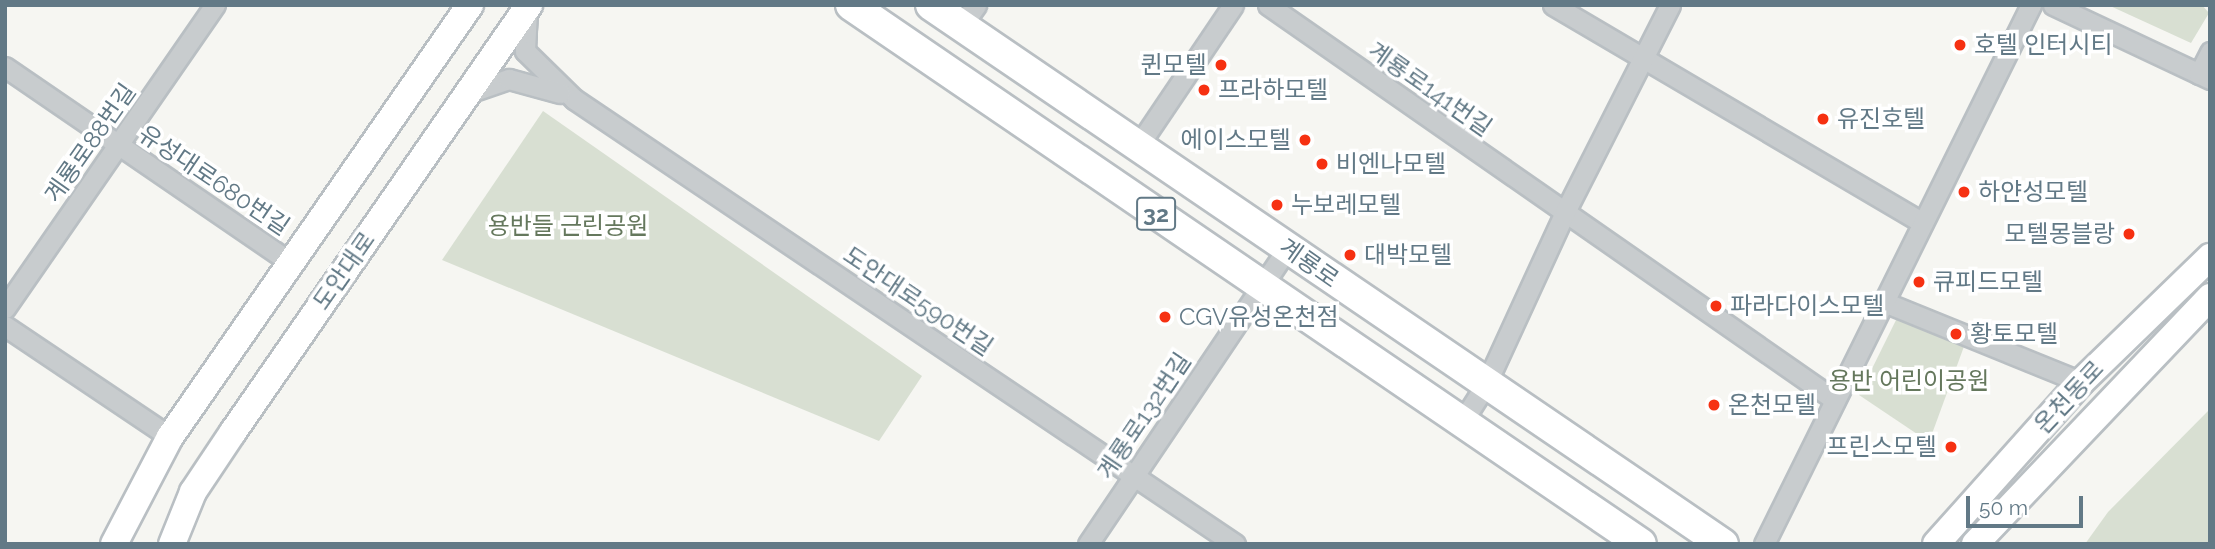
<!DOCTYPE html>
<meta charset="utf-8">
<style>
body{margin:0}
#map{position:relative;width:2215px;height:549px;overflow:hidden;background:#f6f6f2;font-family:Raleway,"Noto Sans KR",sans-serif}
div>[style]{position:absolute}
.green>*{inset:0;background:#d8dfd2}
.roads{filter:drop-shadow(2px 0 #b9bfc3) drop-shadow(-2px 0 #b9bfc3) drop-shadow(0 2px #b9bfc3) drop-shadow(0 -2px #b9bfc3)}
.street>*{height:19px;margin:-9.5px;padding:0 9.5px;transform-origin:9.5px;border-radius:9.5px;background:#c8ccce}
.secondary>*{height:26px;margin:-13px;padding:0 13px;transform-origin:13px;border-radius:13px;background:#fff}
.primary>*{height:30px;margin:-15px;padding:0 15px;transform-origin:15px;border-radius:15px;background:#fff}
.dots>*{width:19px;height:19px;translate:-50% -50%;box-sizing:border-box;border:4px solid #fff;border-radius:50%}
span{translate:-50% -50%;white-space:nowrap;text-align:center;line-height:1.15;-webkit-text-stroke:7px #fff;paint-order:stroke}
.shield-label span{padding:2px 5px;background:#fff;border:2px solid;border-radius:5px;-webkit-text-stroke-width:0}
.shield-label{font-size:23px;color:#627986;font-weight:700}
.poi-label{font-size:24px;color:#627986}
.left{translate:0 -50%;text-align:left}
.right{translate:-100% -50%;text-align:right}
.street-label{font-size:24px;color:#627986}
.park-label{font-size:24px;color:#65785d}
.frame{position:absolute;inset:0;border:7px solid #627986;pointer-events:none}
.scale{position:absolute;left:1966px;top:496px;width:117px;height:32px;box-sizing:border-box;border:4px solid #627986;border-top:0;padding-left:9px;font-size:21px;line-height:24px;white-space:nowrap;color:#627986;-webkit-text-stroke:5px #fff;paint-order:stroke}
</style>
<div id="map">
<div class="green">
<div style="clip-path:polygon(2108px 5px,2202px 5px,2209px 13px,2191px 43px)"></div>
<div style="clip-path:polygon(543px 111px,922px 376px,879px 441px,442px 260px)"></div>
<div style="clip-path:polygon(1899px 314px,1966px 341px,1929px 442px,1859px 395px)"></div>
<div style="clip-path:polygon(2210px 409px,2210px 544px,2085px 544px,2108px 512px)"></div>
</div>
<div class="roads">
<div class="street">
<div style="left:1268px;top:5px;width:691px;rotate:34.86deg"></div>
<div style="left:1553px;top:5px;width:429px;rotate:30.5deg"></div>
<div style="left:2053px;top:5px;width:174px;rotate:25.2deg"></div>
<div style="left:527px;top:12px;width:39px;rotate:93deg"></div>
<div style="left:525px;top:51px;width:69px;rotate:44.4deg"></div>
<div style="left:574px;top:99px;width:797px;rotate:33.95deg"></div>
<div style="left:961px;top:26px;width:26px;rotate:-54deg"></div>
<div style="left:5px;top:67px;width:345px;rotate:34.4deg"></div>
<div style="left:2199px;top:74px;width:25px;rotate:-63deg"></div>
<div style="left:468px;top:93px;width:43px;rotate:-18.9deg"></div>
<div style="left:509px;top:79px;width:53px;rotate:15.4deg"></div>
<div style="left:1138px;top:146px;width:170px;rotate:-56deg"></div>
<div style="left:1884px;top:302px;width:213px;rotate:22.1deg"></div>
<div style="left:5px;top:308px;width:369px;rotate:-55.3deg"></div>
<div style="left:5px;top:326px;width:199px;rotate:33.9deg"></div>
<div style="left:1462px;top:422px;width:45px;rotate:-57.7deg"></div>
<div style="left:1486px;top:384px;width:189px;rotate:-65.3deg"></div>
<div style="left:1565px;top:212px;width:232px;rotate:-63.1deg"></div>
<div style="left:1088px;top:544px;width:357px;rotate:-56deg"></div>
<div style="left:1764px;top:544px;width:602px;rotate:-63.65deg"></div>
</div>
<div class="secondary">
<div style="left:114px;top:544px;width:121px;rotate:-62.4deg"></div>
<div style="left:170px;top:437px;width:526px;rotate:-55.22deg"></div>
<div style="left:172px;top:544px;width:56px;rotate:-68deg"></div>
<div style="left:193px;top:492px;width:72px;rotate:-56.3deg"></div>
<div style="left:233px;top:432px;width:520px;rotate:-55.27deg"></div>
<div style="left:1936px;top:544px;width:217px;rotate:-48.2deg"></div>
<div style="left:2081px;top:382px;width:180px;rotate:-44.1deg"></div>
<div style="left:1975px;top:544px;width:341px;rotate:-46.4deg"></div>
</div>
<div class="primary">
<div style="left:851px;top:5px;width:956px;rotate:34.3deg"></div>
<div style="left:931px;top:5px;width:958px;rotate:34.24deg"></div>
</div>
</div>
<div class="dots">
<div style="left:1960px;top:45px;background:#f63112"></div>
<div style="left:1221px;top:65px;background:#f63112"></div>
<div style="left:1204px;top:90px;background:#f63112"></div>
<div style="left:1823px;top:119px;background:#f63112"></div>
<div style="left:1305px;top:140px;background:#f63112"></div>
<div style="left:1322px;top:164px;background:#f63112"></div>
<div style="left:1964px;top:192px;background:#f63112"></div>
<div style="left:1277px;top:205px;background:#f63112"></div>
<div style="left:2129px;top:234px;background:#f63112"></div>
<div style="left:1350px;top:255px;background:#f63112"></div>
<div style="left:1919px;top:282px;background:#f63112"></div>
<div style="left:1716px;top:306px;background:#f63112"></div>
<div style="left:1165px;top:317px;background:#f63112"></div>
<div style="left:1956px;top:334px;background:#f63112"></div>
<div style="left:1714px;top:405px;background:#f63112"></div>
<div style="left:1951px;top:447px;background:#f63112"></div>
</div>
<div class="shield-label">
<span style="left:1156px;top:214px">32</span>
</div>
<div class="poi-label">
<span class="left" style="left:1974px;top:45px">호텔 인터시티</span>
<span class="right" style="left:1207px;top:65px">퀸모텔</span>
<span class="left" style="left:1218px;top:90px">프라하모텔</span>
<span class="left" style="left:1837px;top:119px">유진호텔</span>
<span class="right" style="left:1291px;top:140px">에이스모텔</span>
<span class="left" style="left:1336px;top:164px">비엔나모텔</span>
<span class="left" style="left:1978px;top:192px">하얀성모텔</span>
<span class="left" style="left:1291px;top:205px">누보레모텔</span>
<span class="right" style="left:2115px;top:234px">모텔몽블랑</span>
<span class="left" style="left:1364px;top:255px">대박모텔</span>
<span class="left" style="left:1933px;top:282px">큐피드모텔</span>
<span class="left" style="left:1730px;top:306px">파라다이스모텔</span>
<span class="left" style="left:1179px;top:317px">CGV유성온천점</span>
<span class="left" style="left:1970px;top:334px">황토모텔</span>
<span class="left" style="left:1728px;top:405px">온천모텔</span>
<span class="right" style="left:1937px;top:447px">프린스모텔</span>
</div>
<div class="street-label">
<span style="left:1430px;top:89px;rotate:35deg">계룡로141번길</span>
<span style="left:90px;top:143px;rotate:-55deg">계룡로88번길</span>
<span style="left:214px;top:180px;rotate:34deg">유성대로680번길</span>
<span style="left:1309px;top:263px;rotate:35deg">계룡로</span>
<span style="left:344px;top:271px;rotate:-55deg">도안대로</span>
<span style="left:918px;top:301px;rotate:34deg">도안대로590번길</span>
<span style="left:2069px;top:397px;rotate:-47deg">온천동로</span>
<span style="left:1144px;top:416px;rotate:-56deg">계룡로132번길</span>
</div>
<div class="park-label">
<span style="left:568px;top:226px">용반들 근린공원</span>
<span style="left:1909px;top:381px">용반 어린이공원</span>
</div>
<div class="frame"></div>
<div class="scale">50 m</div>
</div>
